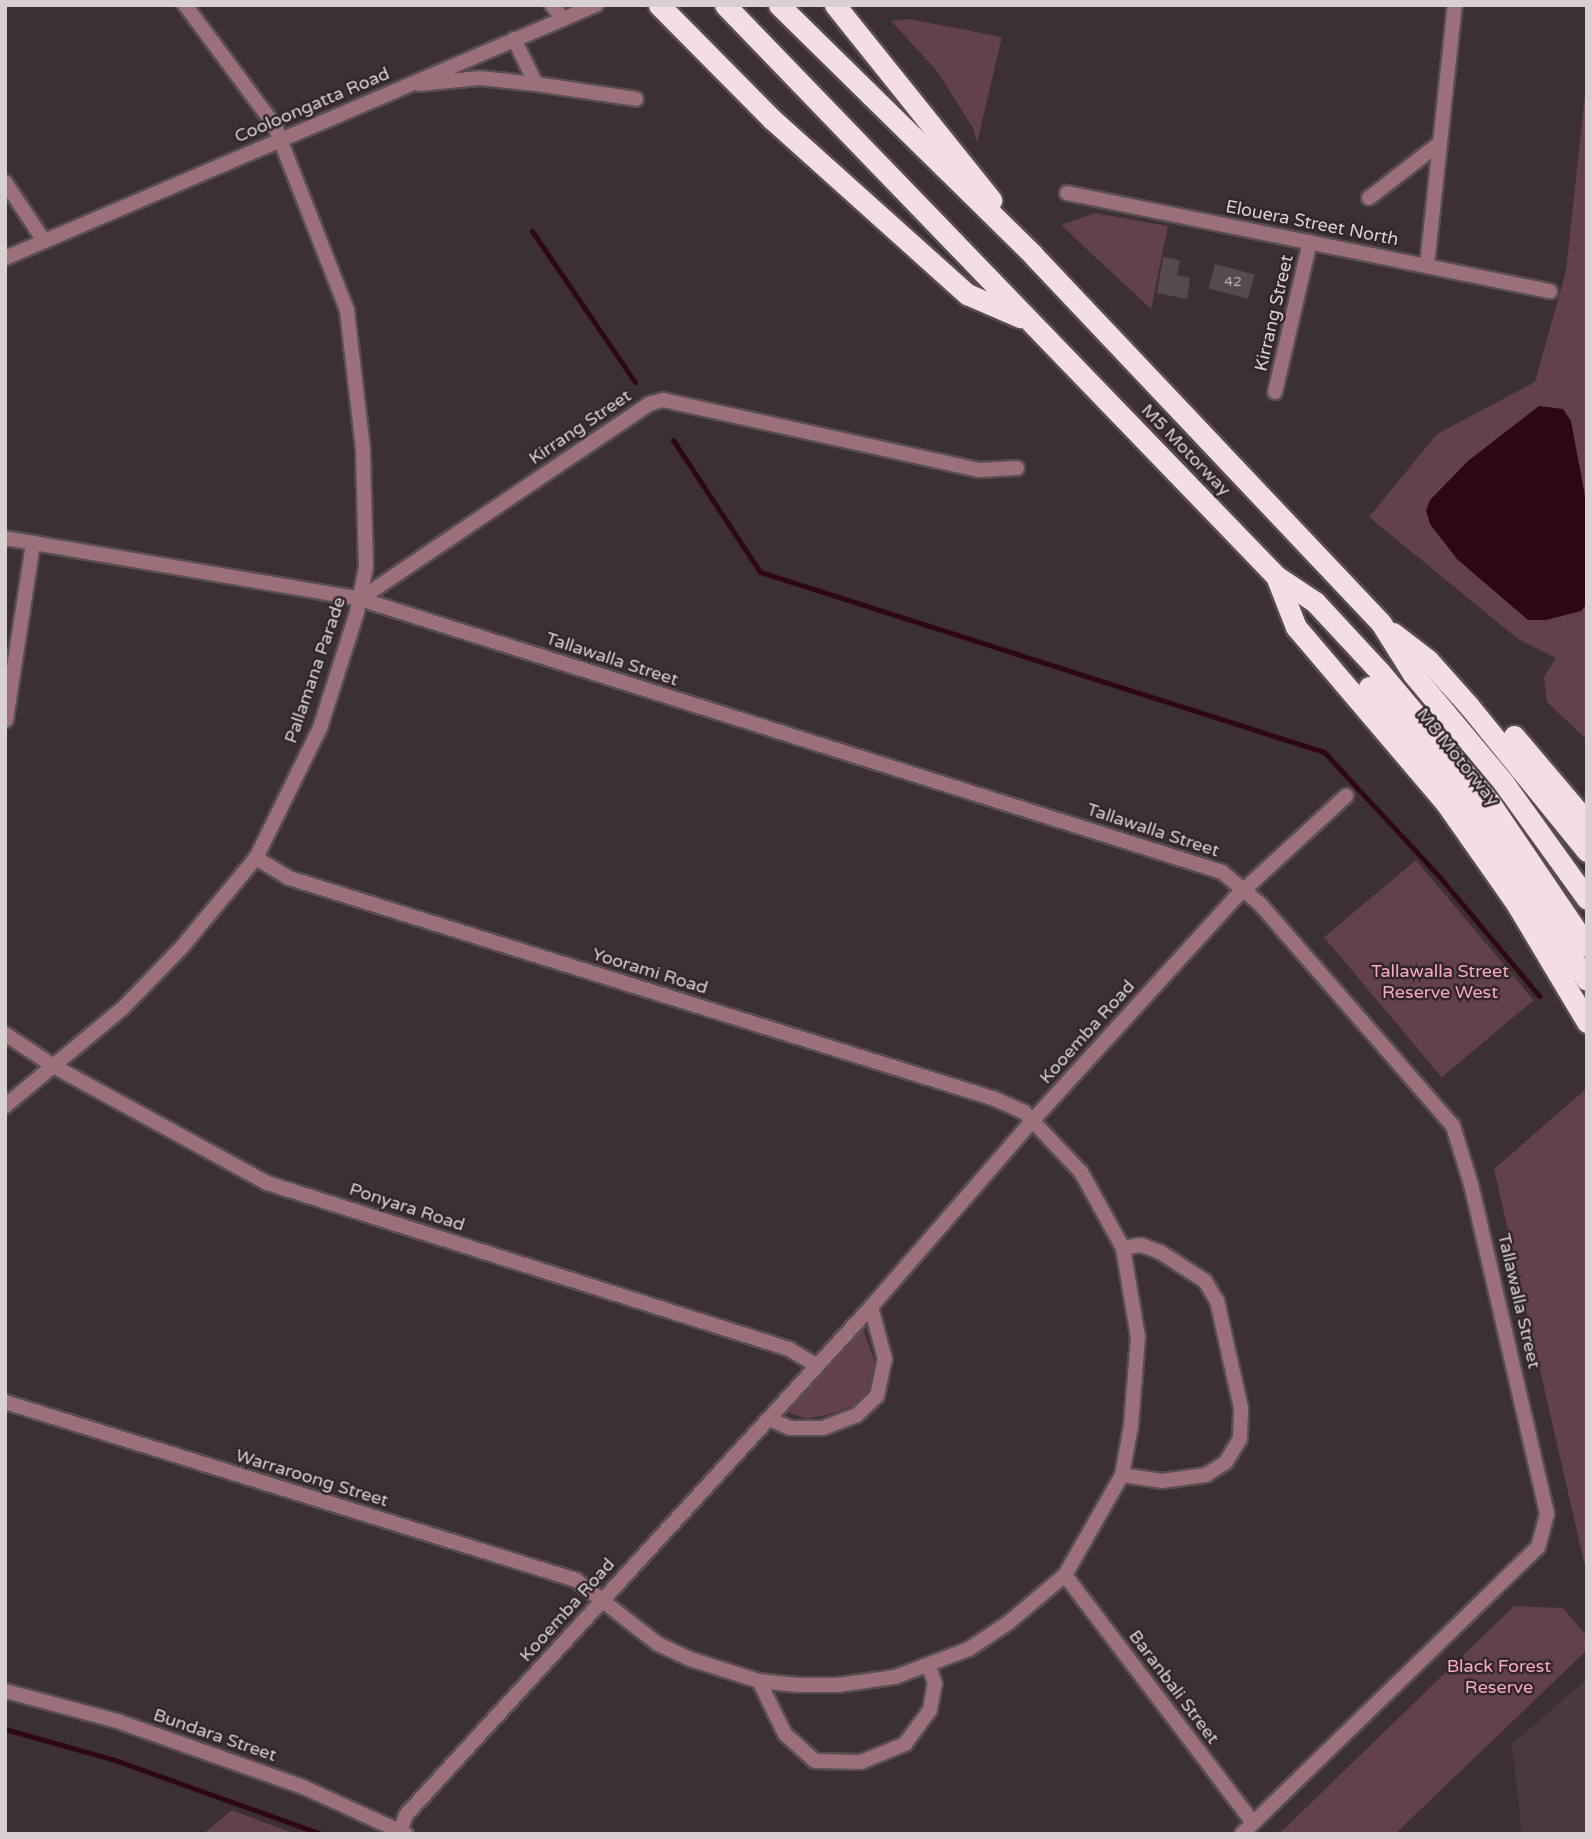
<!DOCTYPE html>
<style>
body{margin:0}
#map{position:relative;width:1592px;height:1839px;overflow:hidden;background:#3c3033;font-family:"Varela Round",sans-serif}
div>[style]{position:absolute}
.built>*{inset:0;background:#4c393e}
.green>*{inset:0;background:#62414a;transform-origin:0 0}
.water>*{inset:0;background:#2f0616}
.stream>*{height:5px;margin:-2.5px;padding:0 2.5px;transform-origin:2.5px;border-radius:2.5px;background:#2f0616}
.building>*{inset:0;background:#574a4d;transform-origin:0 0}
.roads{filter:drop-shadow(2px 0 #584d50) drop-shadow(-2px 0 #584d50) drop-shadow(0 2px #584d50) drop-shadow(0 -2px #584d50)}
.street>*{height:14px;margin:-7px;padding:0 7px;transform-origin:7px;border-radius:7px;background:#9c707b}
.highway>*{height:21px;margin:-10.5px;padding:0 10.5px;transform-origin:10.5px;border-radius:10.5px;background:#f5dee3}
span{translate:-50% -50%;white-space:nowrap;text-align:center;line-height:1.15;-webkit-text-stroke:5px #322629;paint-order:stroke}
.number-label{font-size:14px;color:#b8aeb1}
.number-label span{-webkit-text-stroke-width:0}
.street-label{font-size:18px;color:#d8d0d2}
.park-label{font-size:18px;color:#f9a9bf}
.frame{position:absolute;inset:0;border:7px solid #d8d0d2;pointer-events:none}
</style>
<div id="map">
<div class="built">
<div style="clip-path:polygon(1587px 1679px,1587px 1834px,1522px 1834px,1512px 1744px)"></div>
</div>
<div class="green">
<div style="clip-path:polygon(909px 19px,1002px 37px,977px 143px,973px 128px,937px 71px,891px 21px)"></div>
<div style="clip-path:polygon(1587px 75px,1587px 740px,1547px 702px,1544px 677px,1556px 658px,1518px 639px,1369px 517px,1437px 434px,1535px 382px,1566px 271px)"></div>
<div style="clip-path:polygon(1095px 213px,1168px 226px,1151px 309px,1061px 225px)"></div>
<div style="left:1416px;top:860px;width:183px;height:120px;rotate:50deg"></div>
<div style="clip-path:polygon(1587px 1088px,1587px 1575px,1494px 1169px)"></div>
<div style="clip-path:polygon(863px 1329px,876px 1365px,870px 1393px,856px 1405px,830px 1414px,806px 1419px,788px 1412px)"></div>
<div style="clip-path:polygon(1514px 1606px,1563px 1608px,1587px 1636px,1587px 1650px,1395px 1834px,1279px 1834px)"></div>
<div style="clip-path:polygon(232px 1810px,295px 1834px,203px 1834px)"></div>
</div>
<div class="water">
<div style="clip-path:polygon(1539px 406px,1563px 409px,1571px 421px,1587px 507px,1587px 604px,1581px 611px,1546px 620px,1528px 620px,1457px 559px,1430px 524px,1426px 511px,1430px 500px,1468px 461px)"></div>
</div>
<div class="stream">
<div style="left:532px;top:231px;width:183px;rotate:55.7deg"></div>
<div style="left:673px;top:440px;width:158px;rotate:56.6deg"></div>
<div style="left:760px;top:572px;width:592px;rotate:17.7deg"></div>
<div style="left:1324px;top:752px;width:168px;rotate:47.2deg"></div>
<div style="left:1438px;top:875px;width:158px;rotate:50.1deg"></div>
<div style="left:5px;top:1729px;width:111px;rotate:15.7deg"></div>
<div style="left:112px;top:1759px;width:222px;rotate:19.7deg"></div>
</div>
<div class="building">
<div style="clip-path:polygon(1163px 257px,1180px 260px,1177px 275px,1190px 278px,1187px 299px,1157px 293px)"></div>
<div style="left:1215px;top:264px;width:41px;height:25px;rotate:15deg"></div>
</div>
<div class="roads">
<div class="street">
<div style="left:552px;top:5px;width:16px;rotate:52deg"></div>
<div style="left:514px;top:39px;width:50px;rotate:63.9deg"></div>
<div style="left:536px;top:84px;width:101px;rotate:8.5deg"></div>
<div style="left:419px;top:84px;width:61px;rotate:-5.6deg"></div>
<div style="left:480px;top:78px;width:56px;rotate:6.1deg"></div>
<div style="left:5px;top:182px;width:71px;rotate:56.5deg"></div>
<div style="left:1067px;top:193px;width:493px;rotate:11.5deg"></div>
<div style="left:1369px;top:198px;width:90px;rotate:-37.8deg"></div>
<div style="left:5px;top:258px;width:643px;rotate:-23.18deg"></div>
<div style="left:1427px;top:265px;width:262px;rotate:-83.9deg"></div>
<div style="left:1275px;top:392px;width:154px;rotate:-76.9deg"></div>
<div style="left:5px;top:538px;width:360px;rotate:9.7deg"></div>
<div style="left:360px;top:599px;width:904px;rotate:17.57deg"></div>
<div style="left:1222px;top:872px;width:50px;rotate:40.1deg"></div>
<div style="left:1260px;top:904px;width:294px;rotate:49deg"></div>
<div style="left:1453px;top:1126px;width:61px;rotate:72.8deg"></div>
<div style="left:1471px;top:1184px;width:339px;rotate:77deg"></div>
<div style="left:1547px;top:1514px;width:34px;rotate:105deg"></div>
<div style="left:1538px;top:1547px;width:412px;rotate:135.9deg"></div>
<div style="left:360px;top:599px;width:349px;rotate:-34deg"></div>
<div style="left:649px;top:404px;width:15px;rotate:-16deg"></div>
<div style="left:663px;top:400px;width:324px;rotate:12.5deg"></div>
<div style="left:979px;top:470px;width:38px;rotate:-3deg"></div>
<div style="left:6px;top:720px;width:179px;rotate:-81.3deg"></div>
<div style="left:5px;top:1034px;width:60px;rotate:33.4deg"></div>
<div style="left:55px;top:1067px;width:242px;rotate:28.7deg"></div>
<div style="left:267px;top:1183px;width:548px;rotate:17.64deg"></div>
<div style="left:789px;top:1349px;width:33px;rotate:31deg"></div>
<div style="left:5px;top:1106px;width:152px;rotate:-39.7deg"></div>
<div style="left:122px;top:1009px;width:86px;rotate:-45.9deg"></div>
<div style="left:182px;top:947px;width:116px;rotate:-50.3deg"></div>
<div style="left:256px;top:858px;width:145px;rotate:-63.8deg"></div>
<div style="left:320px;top:728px;width:122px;rotate:-72.3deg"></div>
<div style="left:357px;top:612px;width:46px;rotate:-78.7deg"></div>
<div style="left:366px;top:567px;width:118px;rotate:-91.5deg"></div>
<div style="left:363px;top:449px;width:140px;rotate:-96.6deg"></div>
<div style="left:347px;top:310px;width:198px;rotate:-111.4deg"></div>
<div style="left:275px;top:126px;width:151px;rotate:-126.6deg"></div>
<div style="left:5px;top:1402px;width:598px;rotate:17.31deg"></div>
<div style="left:576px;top:1580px;width:104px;rotate:38deg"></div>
<div style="left:658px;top:1644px;width:35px;rotate:25deg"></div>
<div style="left:690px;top:1659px;width:72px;rotate:17.7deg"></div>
<div style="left:759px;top:1681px;width:39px;rotate:6deg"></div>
<div style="left:798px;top:1685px;width:40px"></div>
<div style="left:838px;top:1685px;width:58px;rotate:-8deg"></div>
<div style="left:895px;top:1677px;width:79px;rotate:-20.7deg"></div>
<div style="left:969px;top:1649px;width:47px;rotate:-33.7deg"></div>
<div style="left:1008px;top:1623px;width:75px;rotate:-40.1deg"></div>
<div style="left:1065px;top:1575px;width:115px;rotate:-60.3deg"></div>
<div style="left:1122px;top:1475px;width:50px;rotate:-79.6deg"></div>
<div style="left:1131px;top:1426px;width:89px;rotate:-85.5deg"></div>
<div style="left:1138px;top:1337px;width:90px;rotate:-99.6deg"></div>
<div style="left:1123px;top:1248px;width:87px;rotate:-118.9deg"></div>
<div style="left:1081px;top:1172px;width:83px;rotate:-133.5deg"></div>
<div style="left:1024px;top:1112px;width:35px;rotate:-156deg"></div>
<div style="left:992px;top:1098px;width:737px;rotate:-162.62deg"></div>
<div style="left:289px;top:878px;width:39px;rotate:-149deg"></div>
<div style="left:769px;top:1419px;width:23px;rotate:23deg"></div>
<div style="left:790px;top:1428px;width:33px"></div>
<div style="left:823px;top:1428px;width:36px;rotate:-21deg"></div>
<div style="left:857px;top:1415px;width:28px;rotate:-44deg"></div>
<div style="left:877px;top:1396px;width:38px;rotate:-78deg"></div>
<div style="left:885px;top:1359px;width:54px;rotate:-105.1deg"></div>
<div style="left:1122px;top:1475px;width:40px;rotate:8.5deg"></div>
<div style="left:1162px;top:1481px;width:44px;rotate:-7.8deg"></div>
<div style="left:1206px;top:1475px;width:24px;rotate:-33deg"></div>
<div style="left:1226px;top:1462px;width:27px;rotate:-59deg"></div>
<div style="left:1240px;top:1439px;width:31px;rotate:-88deg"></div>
<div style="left:1241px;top:1408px;width:110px;rotate:-102.6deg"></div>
<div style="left:1217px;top:1301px;width:23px;rotate:-121deg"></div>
<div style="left:1205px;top:1281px;width:54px;rotate:-147.2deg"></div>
<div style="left:1160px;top:1252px;width:20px;rotate:-160deg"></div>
<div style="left:1141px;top:1245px;width:18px;rotate:171deg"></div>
<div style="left:1065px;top:1575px;width:311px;rotate:52.8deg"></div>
<div style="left:759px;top:1681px;width:59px;rotate:63.9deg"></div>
<div style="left:785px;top:1734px;width:40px;rotate:42deg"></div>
<div style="left:815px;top:1761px;width:46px;rotate:1.2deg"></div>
<div style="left:861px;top:1762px;width:48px;rotate:-22.2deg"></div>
<div style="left:905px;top:1744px;width:42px;rotate:-53.7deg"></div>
<div style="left:930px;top:1710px;width:27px;rotate:-80deg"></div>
<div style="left:935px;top:1683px;width:17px;rotate:-111deg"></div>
<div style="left:5px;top:1691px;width:116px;rotate:15deg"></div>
<div style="left:117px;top:1721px;width:197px;rotate:19.5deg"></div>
<div style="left:303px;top:1787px;width:113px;rotate:24.5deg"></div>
<div style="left:400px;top:1831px;width:17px;rotate:-69deg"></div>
<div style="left:406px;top:1815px;width:689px;rotate:-47.53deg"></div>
<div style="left:871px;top:1307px;width:247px;rotate:-49.1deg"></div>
<div style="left:1033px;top:1120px;width:300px;rotate:-47.7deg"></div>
<div style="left:1235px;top:898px;width:151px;rotate:-42.6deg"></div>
</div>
<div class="highway">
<div style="left:659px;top:5px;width:162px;rotate:45.3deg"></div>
<div style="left:773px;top:120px;width:261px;rotate:41.9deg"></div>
<div style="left:967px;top:294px;width:58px;rotate:23.5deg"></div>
<div style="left:725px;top:5px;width:793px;rotate:46.02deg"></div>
<div style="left:1276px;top:576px;width:47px;rotate:33.7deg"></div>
<div style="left:1315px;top:602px;width:96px;rotate:47.1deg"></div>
<div style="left:1380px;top:672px;width:171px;rotate:50deg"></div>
<div style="left:1490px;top:803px;width:173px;rotate:55.9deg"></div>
<div style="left:779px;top:5px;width:356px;rotate:44.5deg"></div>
<div style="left:1033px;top:255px;width:506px;rotate:46.6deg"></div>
<div style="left:1381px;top:623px;width:60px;rotate:57.9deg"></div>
<div style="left:1413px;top:674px;width:141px;rotate:50.2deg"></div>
<div style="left:1503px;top:782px;width:144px;rotate:54.3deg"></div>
<div style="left:835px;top:5px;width:250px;rotate:51.3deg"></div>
<div style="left:1276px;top:576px;width:55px;rotate:68.6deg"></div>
<div style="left:1296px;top:627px;width:230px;rotate:49.6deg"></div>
<div style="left:1445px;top:802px;width:123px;rotate:54.9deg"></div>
<div style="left:1516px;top:903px;width:139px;rotate:59.2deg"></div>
<div style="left:1393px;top:633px;width:44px;rotate:37.6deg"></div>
<div style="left:1428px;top:660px;width:62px;rotate:48.3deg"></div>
<div style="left:1469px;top:706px;width:187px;rotate:50.9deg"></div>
<div style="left:1369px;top:687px;width:138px;rotate:49.4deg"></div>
<div style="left:1459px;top:792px;width:227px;rotate:55.8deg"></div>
<div style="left:1514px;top:736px;width:113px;rotate:49.7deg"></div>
</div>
</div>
<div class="number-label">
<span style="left:1233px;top:282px">42</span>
</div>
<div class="street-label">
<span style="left:312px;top:105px;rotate:-23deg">Cooloongatta Road</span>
<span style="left:1312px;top:223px;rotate:11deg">Elouera Street North</span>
<span style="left:1274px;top:313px;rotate:-77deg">Kirrang Street</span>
<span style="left:580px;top:427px;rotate:-34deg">Kirrang Street</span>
<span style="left:1186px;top:450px;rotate:46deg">M5 Motorway</span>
<span style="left:612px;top:659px;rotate:18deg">Tallawalla Street</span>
<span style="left:315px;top:670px;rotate:-71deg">Pallamana Parade</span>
<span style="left:1458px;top:757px;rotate:51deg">M8 Motorway</span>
<span style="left:1153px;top:830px;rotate:18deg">Tallawalla Street</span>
<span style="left:650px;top:971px;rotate:17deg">Yoorami Road</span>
<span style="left:1087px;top:1032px;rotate:-48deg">Kooemba Road</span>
<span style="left:407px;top:1207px;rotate:18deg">Ponyara Road</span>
<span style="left:1519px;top:1301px;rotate:77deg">Tallawalla Street</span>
<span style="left:312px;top:1478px;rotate:17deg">Warraroong Street</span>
<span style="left:567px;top:1610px;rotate:-48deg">Kooemba Road</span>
<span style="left:1174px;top:1687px;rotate:53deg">Baranbali Street</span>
<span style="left:215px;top:1735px;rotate:19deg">Bundara Street</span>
</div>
<div class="park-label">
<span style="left:1440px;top:982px">Tallawalla Street<br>Reserve West</span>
<span style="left:1499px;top:1677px">Black Forest<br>Reserve</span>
</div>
<div class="frame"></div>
</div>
